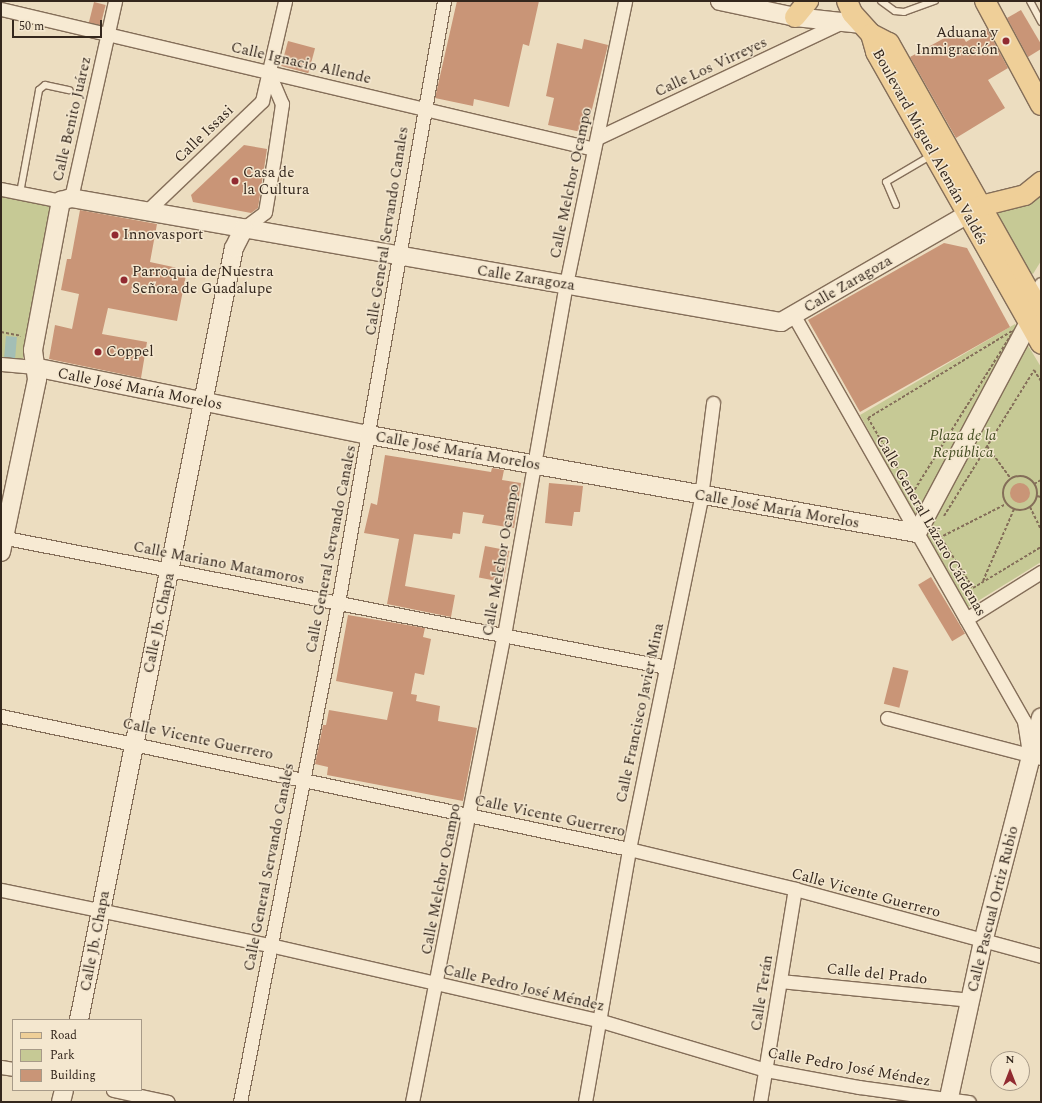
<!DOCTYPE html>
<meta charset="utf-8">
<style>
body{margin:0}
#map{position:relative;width:1042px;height:1103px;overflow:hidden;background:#ecddc0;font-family:Spectral,serif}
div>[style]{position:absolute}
.green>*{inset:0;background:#c6c995}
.water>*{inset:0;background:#a3beb5;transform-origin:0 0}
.building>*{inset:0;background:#c99577;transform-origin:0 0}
.round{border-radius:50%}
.path>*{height:2px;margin-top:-1px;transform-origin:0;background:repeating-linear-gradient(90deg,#846e59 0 3px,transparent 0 5px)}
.path>.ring{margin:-1px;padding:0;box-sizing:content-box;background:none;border:2px solid #846e59;border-radius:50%}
.roads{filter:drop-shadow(1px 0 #846e59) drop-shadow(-1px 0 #846e59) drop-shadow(0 1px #846e59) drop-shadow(0 -1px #846e59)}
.lane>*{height:6px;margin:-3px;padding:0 3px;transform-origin:3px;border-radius:3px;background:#f7ead3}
.street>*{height:13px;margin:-6.5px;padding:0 6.5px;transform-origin:6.5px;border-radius:6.5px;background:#f7ead3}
.secondary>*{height:18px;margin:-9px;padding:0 9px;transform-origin:9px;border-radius:9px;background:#f7ead3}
.primary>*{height:20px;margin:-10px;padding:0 10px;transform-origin:10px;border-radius:10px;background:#efcf98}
.dots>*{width:11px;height:11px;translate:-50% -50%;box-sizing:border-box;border:2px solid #f4e7cf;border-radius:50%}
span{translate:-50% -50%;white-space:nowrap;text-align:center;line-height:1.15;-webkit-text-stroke:3px #f4e7cf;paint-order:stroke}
.poi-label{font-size:15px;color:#34271d}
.right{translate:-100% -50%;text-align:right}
.left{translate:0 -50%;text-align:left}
.street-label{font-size:15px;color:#34271d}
.park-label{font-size:15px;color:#475024;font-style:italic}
.frame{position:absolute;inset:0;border:2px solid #34271d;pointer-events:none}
.legend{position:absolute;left:12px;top:1019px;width:130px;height:72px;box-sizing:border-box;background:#f4e7cf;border:1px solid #a79a88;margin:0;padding:5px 7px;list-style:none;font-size:12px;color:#34271d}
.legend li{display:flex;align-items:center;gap:8px;height:20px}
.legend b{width:20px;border:1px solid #a79a88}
.north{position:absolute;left:990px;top:1051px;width:40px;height:40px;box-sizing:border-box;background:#f4e7cf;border:1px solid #a79a88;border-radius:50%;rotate:0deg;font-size:11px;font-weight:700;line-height:16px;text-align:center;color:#34271d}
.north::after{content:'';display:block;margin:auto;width:14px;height:18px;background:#912b31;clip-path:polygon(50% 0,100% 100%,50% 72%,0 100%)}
.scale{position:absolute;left:12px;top:20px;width:90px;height:18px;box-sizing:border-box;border:2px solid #34271d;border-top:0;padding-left:5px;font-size:12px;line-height:14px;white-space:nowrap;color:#34271d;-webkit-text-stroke:3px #f4e7cf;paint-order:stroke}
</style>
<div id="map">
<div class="green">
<div style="clip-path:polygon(1041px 192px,1041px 261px,1033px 274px,1027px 271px,997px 213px,1018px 207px)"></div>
<div style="clip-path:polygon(1px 194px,52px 204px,22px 364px,1px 360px)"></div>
<div style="clip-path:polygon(1015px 324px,1041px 367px,1041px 562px,965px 609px,860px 415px)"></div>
</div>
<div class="water">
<div style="left:6px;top:336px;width:11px;height:22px;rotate:5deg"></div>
</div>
<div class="building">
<div style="clip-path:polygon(457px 1px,539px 1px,529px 46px,523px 44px,509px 107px,474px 99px,473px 106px,435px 98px)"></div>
<div style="left:94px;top:2px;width:12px;height:21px;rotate:14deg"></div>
<div style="clip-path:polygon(1021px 10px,1041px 44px,1041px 49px,1028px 57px,1007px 18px)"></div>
<div style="clip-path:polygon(987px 29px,1008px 68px,988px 80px,1005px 108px,956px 138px,910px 57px,959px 30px,966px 42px)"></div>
<div style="clip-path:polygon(584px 39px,608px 45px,586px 133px,548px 125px,554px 98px,546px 96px,557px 43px,582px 49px)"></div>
<div style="left:288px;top:41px;width:28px;height:26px;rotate:15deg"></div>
<div style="clip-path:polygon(244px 145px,267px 149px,258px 208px,251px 213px,193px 202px,191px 195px)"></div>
<div style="clip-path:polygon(80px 210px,157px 224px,150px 262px,187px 270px,177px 321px,108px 308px,102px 334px,147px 342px,141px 378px,49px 359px,55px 325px,72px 329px,79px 294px,61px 290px,67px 259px,71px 259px)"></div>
<div style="clip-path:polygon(944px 243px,967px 248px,1010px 327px,860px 412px,808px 320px)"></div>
<div style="clip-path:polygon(385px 455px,491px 472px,492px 468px,504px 470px,502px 480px,521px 483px,514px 528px,482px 523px,484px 515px,463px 512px,460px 534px,453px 533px,452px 539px,414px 534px,405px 586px,455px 595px,451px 617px,387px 604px,399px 539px,364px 533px,371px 503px,377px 505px)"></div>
<div class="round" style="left:1010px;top:483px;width:20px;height:20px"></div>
<div style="clip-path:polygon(549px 483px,583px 486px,580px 512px,574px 512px,572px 526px,545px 523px)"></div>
<div style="left:485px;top:546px;width:25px;height:32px;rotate:11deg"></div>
<div style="left:931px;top:577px;width:66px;height:15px;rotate:59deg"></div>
<div style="clip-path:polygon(348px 615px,425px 628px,423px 637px,431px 639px,424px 675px,415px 673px,411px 694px,417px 695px,416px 701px,440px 706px,438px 721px,477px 728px,463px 801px,327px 775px,328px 767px,315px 764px,323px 725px,326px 725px,329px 710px,387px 720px,393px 692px,336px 681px)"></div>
<div style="left:893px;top:667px;width:16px;height:38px;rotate:14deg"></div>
</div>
<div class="path">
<div style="left:1014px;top:330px;width:193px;rotate:121.9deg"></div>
<div style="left:912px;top:494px;width:88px;rotate:-120.1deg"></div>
<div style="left:868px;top:418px;width:170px;rotate:-31.1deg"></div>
<div style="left:1px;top:332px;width:20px;rotate:11deg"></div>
<div style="left:987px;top:446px;width:41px;rotate:54deg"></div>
<div class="ring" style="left:1003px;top:476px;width:32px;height:32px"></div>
<div style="left:1034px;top:484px;width:8px;rotate:-30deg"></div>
<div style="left:1037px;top:496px;width:4px;rotate:14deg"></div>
<div style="left:1030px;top:507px;width:25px;rotate:64deg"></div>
<div style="left:944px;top:516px;width:172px;rotate:-58.3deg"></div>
<div style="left:1034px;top:370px;width:13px;rotate:58deg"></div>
<div style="left:936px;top:530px;width:69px;rotate:57.5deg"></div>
<div style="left:973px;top:588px;width:79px;rotate:-31.1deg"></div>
<div style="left:939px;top:538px;width:75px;rotate:-26.9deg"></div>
<div style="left:983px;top:581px;width:78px;rotate:-66.7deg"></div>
</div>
<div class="roads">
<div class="lane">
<div style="left:881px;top:1px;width:17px;rotate:36deg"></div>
<div style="left:895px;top:11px;width:9px;rotate:6deg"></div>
<div style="left:904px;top:12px;width:33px;rotate:-20deg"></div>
<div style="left:1030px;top:1px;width:24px;rotate:62deg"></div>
<div style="left:20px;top:193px;width:105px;rotate:-79.5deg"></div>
<div style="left:39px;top:90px;width:8px;rotate:-40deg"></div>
<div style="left:45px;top:85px;width:25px;rotate:12deg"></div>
<div style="left:896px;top:205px;width:25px;rotate:-113deg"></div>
<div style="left:886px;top:182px;width:53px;rotate:-30.4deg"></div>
</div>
<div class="street">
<div style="left:1px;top:9px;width:609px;rotate:13.28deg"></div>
<div style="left:597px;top:138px;width:267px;rotate:-25.3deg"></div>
<div style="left:1px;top:189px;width:61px;rotate:11.3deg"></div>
<div style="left:71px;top:198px;width:202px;rotate:-77.4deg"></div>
<div style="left:147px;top:211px;width:159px;rotate:-43.7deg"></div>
<div style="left:262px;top:101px;width:103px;rotate:-77deg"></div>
<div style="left:244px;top:228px;width:26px;rotate:-37deg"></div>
<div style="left:265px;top:212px;width:55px;rotate:-80.5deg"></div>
<div style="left:274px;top:158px;width:55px;rotate:-81.6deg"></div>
<div style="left:282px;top:104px;width:34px;rotate:-113deg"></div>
<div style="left:1033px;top:299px;width:17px;rotate:-62deg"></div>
<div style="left:794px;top:316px;width:466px;rotate:60.4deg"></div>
<div style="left:1024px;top:721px;width:30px;rotate:81deg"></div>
<div style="left:1px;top:364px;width:33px;rotate:5deg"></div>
<div style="left:1px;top:537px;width:678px;rotate:11.06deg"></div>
<div style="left:966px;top:619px;width:89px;rotate:-32.1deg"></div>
<div style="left:1px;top:716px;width:642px;rotate:11.96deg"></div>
<div style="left:629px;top:849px;width:171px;rotate:13.5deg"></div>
<div style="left:795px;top:889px;width:255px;rotate:15.2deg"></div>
<div style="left:887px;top:718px;width:159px;rotate:14.6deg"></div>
<div style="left:1px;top:890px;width:275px;rotate:11.6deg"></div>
<div style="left:270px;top:945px;width:336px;rotate:12.9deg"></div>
<div style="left:598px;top:1020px;width:175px;rotate:16.6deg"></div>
<div style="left:766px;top:1070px;width:95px;rotate:10.4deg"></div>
<div style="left:859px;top:1087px;width:111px;rotate:7.8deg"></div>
<div style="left:780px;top:981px;width:192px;rotate:5.7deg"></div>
<div style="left:1px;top:1067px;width:12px;rotate:9deg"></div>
<div style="left:113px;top:1090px;width:56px;rotate:12.3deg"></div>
<div style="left:240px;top:1102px;width:509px;rotate:-78.89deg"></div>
<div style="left:338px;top:603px;width:611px;rotate:-80.01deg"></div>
<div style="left:412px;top:1102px;width:476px;rotate:-78.9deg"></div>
<div style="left:504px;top:635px;width:356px;rotate:-80deg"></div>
<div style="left:566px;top:284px;width:289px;rotate:-78.2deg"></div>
<div style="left:585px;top:1102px;width:257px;rotate:-80.1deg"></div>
<div style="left:629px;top:849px;width:359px;rotate:-78.4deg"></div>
<div style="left:701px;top:497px;width:95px;rotate:-82.7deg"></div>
<div style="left:760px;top:1102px;width:216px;rotate:-80.7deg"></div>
</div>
<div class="secondary">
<div style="left:720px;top:1px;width:77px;rotate:12deg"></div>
<div style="left:795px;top:17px;width:65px;rotate:6.1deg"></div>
<div style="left:34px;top:367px;width:342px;rotate:11.5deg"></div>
<div style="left:369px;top:435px;width:557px;rotate:10.14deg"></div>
<div style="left:917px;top:533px;width:239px;rotate:-62deg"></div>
<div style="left:1029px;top:322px;width:12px;rotate:-81deg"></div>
<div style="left:1px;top:552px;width:177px;rotate:-78.2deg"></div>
<div style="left:37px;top:379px;width:29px;rotate:-98deg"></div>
<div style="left:33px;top:350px;width:152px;rotate:-79.4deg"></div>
<div style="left:61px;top:201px;width:10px;rotate:-17deg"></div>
<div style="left:71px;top:198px;width:721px;rotate:9.91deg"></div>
<div style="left:781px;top:322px;width:214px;rotate:-30deg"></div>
<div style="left:79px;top:1020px;width:787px;rotate:-78.65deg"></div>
<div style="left:234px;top:248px;width:22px;rotate:-63deg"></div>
<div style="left:61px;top:1102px;width:12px;rotate:-76deg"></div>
<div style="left:948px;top:1102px;width:164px;rotate:-77.7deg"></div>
<div style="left:983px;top:942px;width:232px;rotate:-75.5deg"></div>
</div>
<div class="primary">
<div style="left:847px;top:1px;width:13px;rotate:67deg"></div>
<div style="left:852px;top:13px;width:28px;rotate:48deg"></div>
<div style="left:871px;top:34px;width:20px;rotate:27deg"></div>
<div style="left:889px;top:43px;width:310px;rotate:60.6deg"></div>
<div style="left:985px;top:1px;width:118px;rotate:61.7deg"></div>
<div style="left:795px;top:17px;width:21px;rotate:-51deg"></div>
<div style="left:871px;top:34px;width:19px;rotate:74deg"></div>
<div style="left:876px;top:52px;width:335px;rotate:60.5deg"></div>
<div style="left:971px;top:212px;width:12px;rotate:-31deg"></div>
<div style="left:981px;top:206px;width:45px;rotate:-14deg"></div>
<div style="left:1025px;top:195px;width:21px;rotate:-39deg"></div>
</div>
</div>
<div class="dots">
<div style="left:1006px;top:41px;background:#912b31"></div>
<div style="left:235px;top:181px;background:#912b31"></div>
<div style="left:115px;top:235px;background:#912b31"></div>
<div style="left:124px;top:280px;background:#912b31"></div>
<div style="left:98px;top:352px;background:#912b31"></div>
</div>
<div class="poi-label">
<span class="right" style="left:998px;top:41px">Aduana y<br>Inmigración</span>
<span class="left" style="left:243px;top:181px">Casa de<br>la Cultura</span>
<span class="left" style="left:123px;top:235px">Innovasport</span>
<span class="left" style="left:132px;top:280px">Parroquia de Nuestra<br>Señora de Guadalupe</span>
<span class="left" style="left:106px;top:352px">Coppel</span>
</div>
<div class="street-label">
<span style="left:301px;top:63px;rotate:13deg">Calle Ignacio Allende</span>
<span style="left:711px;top:67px;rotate:-25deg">Calle Los Virreyes</span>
<span style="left:72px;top:119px;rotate:-77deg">Calle Benito Juárez</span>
<span style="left:204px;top:134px;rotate:-44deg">Calle Issasi</span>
<span style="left:930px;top:147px;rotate:61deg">Boulevard Miguel Alemán Valdés</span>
<span style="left:571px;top:183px;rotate:-78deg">Calle Melchor Ocampo</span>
<span style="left:387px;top:231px;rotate:-81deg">Calle General Servando Canales</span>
<span style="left:526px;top:278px;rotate:9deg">Calle Zaragoza</span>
<span style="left:848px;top:284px;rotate:-30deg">Calle Zaragoza</span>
<span style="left:140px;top:389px;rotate:11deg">Calle José María Morelos</span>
<span style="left:458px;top:451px;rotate:10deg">Calle José María Morelos</span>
<span style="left:777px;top:509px;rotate:10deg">Calle José María Morelos</span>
<span style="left:931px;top:526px;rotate:60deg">Calle General Lázaro Cárdenas</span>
<span style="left:331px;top:549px;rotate:-79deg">Calle General Servando Canales</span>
<span style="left:501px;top:560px;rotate:-80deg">Calle Melchor Ocampo</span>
<span style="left:219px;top:563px;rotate:11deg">Calle Mariano Matamoros</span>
<span style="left:159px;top:623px;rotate:-78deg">Calle Jb. Chapa</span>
<span style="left:640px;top:713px;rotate:-78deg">Calle Francisco Javier Mina</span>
<span style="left:198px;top:739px;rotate:12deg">Calle Vicente Guerrero</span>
<span style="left:550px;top:816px;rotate:12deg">Calle Vicente Guerrero</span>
<span style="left:269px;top:867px;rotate:-79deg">Calle General Servando Canales</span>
<span style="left:441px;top:879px;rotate:-79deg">Calle Melchor Ocampo</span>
<span style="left:866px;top:893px;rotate:15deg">Calle Vicente Guerrero</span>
<span style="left:993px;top:909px;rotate:-76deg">Calle Pascual Ortiz Rubio</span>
<span style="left:95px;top:941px;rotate:-79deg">Calle Jb. Chapa</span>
<span style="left:877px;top:974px;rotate:6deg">Calle del Prado</span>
<span style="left:524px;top:988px;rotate:13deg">Calle Pedro José Méndez</span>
<span style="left:762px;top:993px;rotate:-81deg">Calle Terán</span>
<span style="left:849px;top:1067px;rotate:10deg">Calle Pedro José Méndez</span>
</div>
<div class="park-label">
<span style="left:963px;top:444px">Plaza de la<br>República</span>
</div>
<div class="frame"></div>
<ul class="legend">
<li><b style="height:5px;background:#efcf98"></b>Road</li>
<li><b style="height:11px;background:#c6c995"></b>Park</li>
<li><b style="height:11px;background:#c99577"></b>Building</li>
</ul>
<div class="north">N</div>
<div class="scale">50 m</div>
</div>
